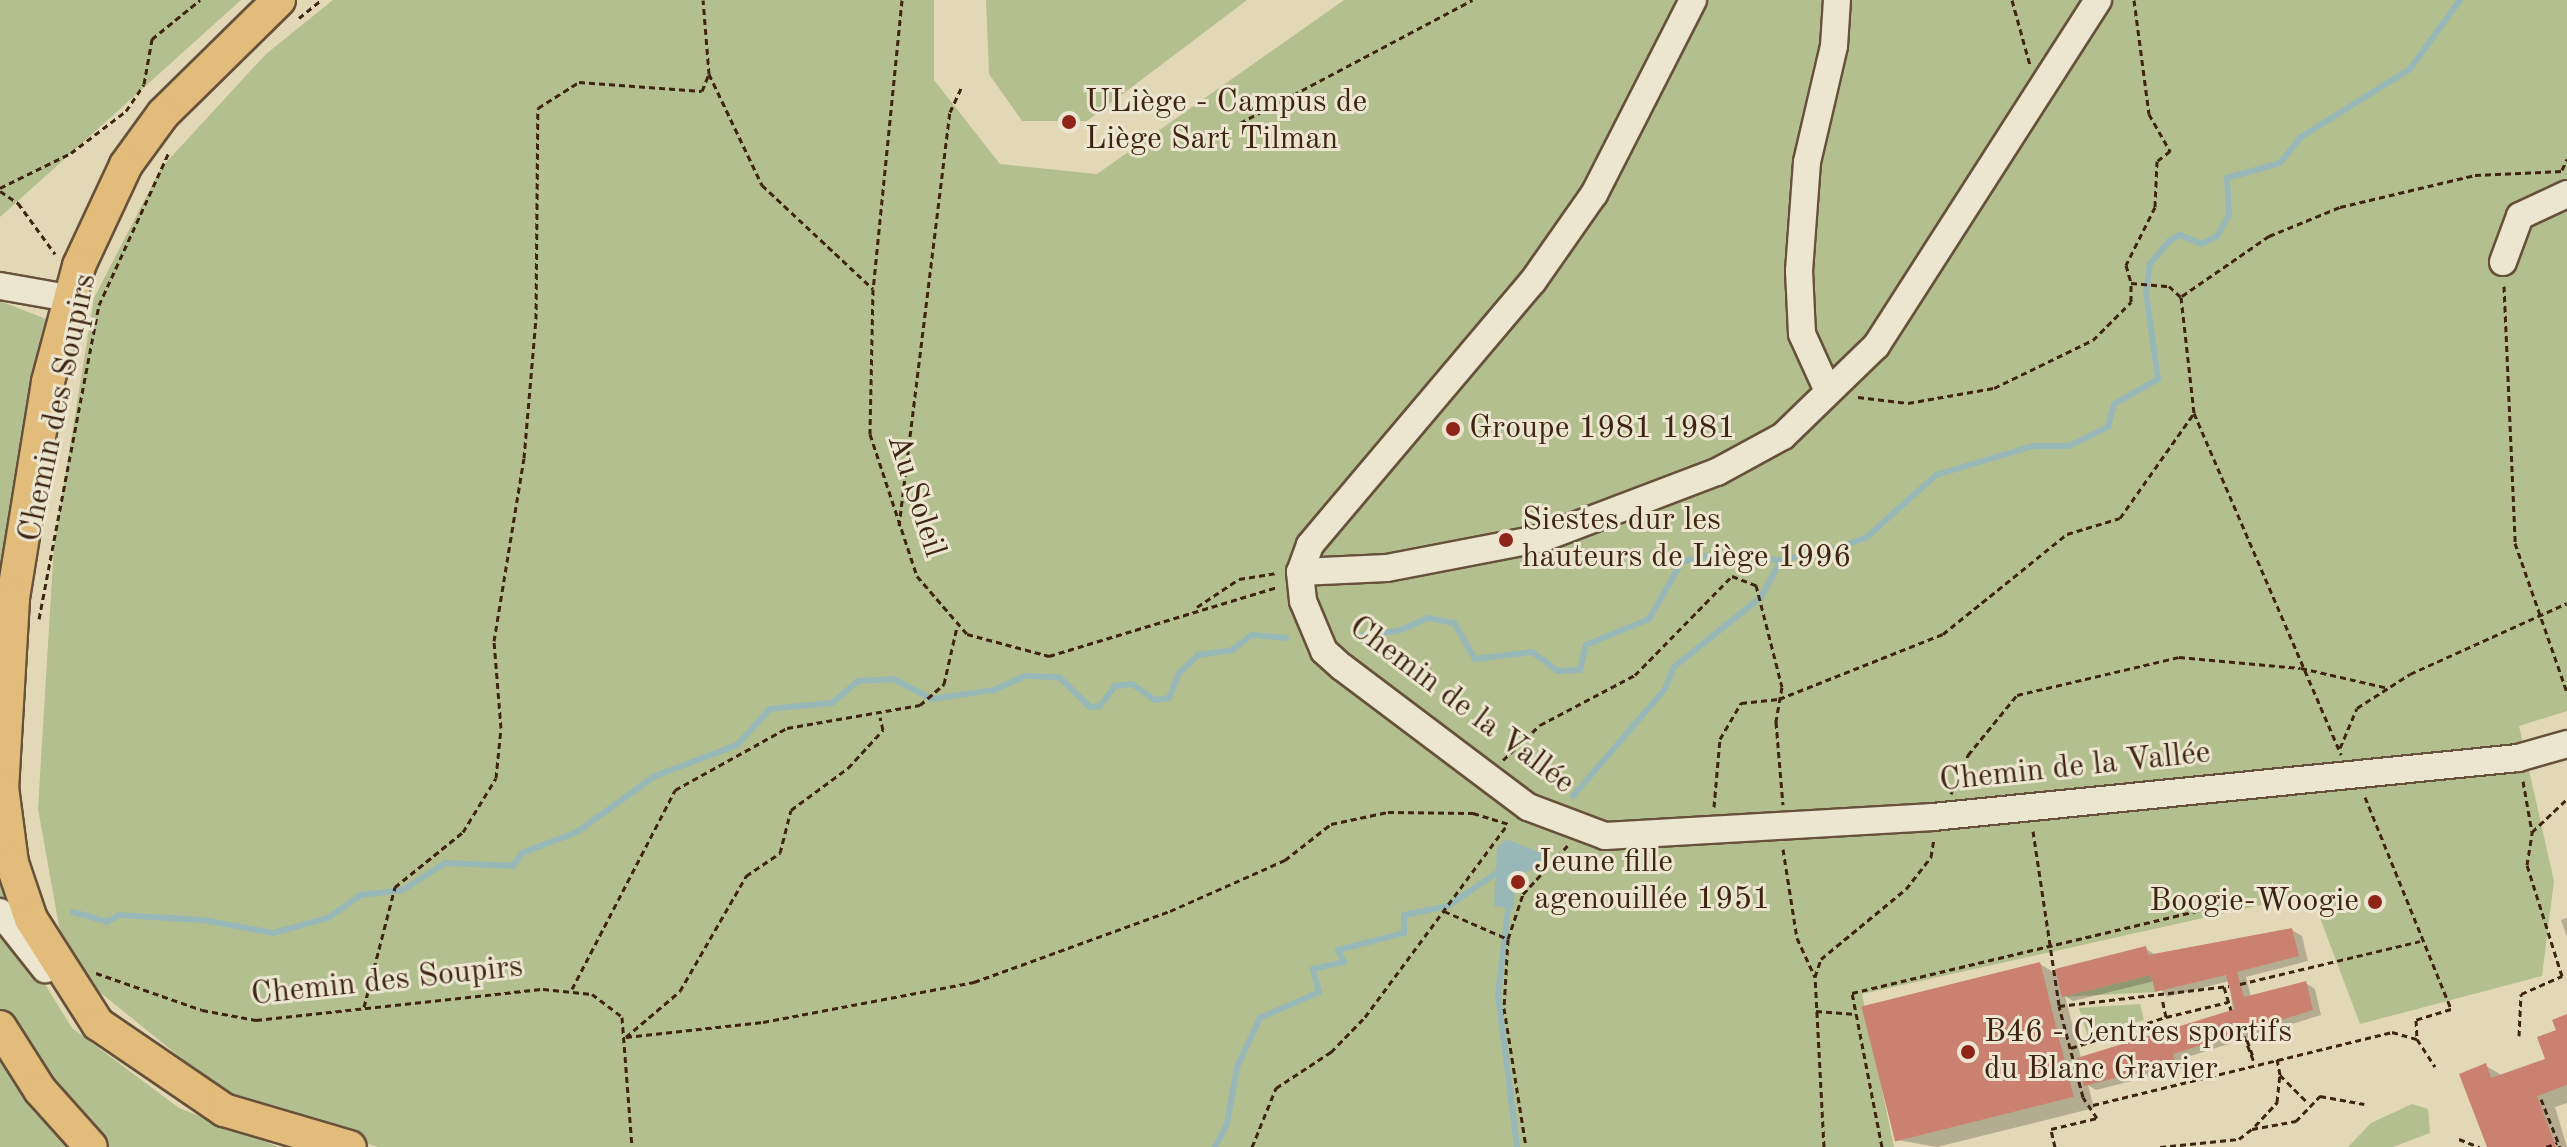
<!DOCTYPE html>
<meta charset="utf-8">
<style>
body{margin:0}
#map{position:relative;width:2567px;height:1147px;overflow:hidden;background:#e2d8b6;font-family:"Old Standard TT",serif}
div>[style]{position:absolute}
.green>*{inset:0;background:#b3bf8e}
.water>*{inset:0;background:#98b8b8}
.shadow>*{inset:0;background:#0003}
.stream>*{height:6px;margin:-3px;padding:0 3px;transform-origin:3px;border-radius:3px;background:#98b8b8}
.building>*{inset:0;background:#ca8170;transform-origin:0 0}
.path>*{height:3px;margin-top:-1.5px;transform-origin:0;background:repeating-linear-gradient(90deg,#3e2411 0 6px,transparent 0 10px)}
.roads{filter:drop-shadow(2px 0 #67513a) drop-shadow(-2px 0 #67513a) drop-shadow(0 2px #67513a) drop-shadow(0 -2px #67513a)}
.minor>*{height:26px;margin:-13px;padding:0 13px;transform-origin:13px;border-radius:13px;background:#ece6d0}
.major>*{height:32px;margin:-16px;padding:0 16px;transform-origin:16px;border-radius:16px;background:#e1bc7b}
.dots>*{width:22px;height:22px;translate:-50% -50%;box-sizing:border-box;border:4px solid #ece6d0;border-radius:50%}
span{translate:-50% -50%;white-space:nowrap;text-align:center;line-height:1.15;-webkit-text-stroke:6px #ece6d0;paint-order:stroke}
.poi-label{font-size:32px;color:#3e2411}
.left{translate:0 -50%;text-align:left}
.right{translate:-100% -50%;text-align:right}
.street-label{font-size:32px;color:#3e2411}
</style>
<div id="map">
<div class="green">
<div style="clip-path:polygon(0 0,241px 0,0 217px)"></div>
<div style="clip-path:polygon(333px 0,934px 0,934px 80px,1000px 164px,1097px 174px,1344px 0,2567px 0,2567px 711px,2519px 726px,2554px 881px,2542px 976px,2360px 1024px,2311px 894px,1862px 994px,1894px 1147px,378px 1147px,237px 1103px,66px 965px,38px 809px,54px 545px,94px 298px,161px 168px,266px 54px)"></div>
<div style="clip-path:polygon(986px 0,1247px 0,1087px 121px,1022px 121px,989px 74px)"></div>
<div style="clip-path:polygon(0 301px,49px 320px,0 676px)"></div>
<div style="clip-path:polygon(0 885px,35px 968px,72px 1028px,179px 1108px,279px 1147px,0 1147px)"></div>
<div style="clip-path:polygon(2151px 975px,2155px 992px,2062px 997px)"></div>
<div style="clip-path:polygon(2140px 1004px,2144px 1020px,2088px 1037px,2079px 1008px)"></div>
<div style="clip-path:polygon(2412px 1104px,2428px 1109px,2430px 1133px,2393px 1147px,2348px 1147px,2371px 1123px)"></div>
</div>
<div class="water">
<div style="clip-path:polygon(1506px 839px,1544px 854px,1542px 865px,1515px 877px,1514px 909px,1494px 906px,1497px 848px)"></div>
</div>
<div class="shadow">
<div style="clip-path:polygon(2567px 918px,2567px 937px,2561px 920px)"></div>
<div style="clip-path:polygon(evenodd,2292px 930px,2302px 936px,2308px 961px,2246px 977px,2251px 997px,2306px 983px,2315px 989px,2321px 1015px,2181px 1059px,2183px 1068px,2096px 1090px,2088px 1085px,2094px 1108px,1937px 1147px,1897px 1140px,2040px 964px,2058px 975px,2145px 948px,2155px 955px,2292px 930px,2155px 981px,2167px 997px,2229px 981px,2233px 1011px,2081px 1058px,2065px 996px,2073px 1001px,2155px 981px)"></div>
<div style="clip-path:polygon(2567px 1016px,2567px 1103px,2555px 1107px,2567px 1147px,2489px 1147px,2486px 1066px,2503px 1076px,2548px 1060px)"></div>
</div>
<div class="stream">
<div style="left:1358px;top:636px;width:40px;rotate:-7.1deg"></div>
<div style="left:1398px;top:631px;width:33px;rotate:-23deg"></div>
<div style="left:1428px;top:618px;width:26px;rotate:11deg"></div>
<div style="left:1454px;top:623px;width:42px;rotate:59.7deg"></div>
<div style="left:1475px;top:659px;width:57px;rotate:-7deg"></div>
<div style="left:1532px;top:652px;width:32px;rotate:36deg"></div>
<div style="left:1558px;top:671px;width:22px;rotate:-3deg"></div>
<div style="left:1580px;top:670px;width:26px;rotate:-77deg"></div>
<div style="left:1586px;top:645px;width:68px;rotate:-22.4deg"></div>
<div style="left:1649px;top:619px;width:64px;rotate:-60.3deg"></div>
<div style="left:1681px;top:563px;width:19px;rotate:-21deg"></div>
<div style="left:1699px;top:556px;width:82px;rotate:2.8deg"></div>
<div style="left:1781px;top:560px;width:60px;rotate:-12.4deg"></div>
<div style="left:1840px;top:547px;width:29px;rotate:-20deg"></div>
<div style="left:1867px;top:537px;width:93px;rotate:-41.9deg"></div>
<div style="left:1936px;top:475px;width:101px;rotate:-16.6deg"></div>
<div style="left:2033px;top:446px;width:36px"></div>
<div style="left:2069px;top:446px;width:43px;rotate:-26deg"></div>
<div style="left:2108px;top:427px;width:24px;rotate:-75deg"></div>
<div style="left:2114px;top:404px;width:51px;rotate:-29.6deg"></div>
<div style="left:2158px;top:379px;width:88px;rotate:-97.9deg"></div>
<div style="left:2146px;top:292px;width:28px;rotate:-82deg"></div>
<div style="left:2150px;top:264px;width:30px;rotate:-50deg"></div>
<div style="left:2169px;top:241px;width:13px;rotate:-29deg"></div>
<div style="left:2180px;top:235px;width:24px;rotate:22deg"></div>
<div style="left:2202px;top:244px;width:17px;rotate:-28deg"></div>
<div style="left:2217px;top:236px;width:24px;rotate:-60deg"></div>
<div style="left:2229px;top:215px;width:37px;rotate:-93deg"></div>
<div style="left:2227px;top:178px;width:55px;rotate:-15.8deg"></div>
<div style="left:2280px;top:163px;width:33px;rotate:-51deg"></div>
<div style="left:2301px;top:137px;width:128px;rotate:-32deg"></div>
<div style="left:2410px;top:69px;width:85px;rotate:-54.1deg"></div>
<div style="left:1573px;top:796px;width:141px;rotate:-49.3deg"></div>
<div style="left:1665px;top:689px;width:24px;rotate:-68deg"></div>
<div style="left:1674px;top:667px;width:112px;rotate:-38.8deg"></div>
<div style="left:1761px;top:597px;width:42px;rotate:-61.6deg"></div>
<div style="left:1509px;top:901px;width:94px;rotate:96.7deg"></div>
<div style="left:1498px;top:994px;width:154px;rotate:82.9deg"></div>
<div style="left:73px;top:912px;width:35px;rotate:16deg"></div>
<div style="left:107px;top:922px;width:14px;rotate:-30deg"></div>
<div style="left:119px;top:915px;width:84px;rotate:3.4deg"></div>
<div style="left:203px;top:920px;width:71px;rotate:10.5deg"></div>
<div style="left:273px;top:933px;width:57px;rotate:-15.3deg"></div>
<div style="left:328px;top:918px;width:40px;rotate:-34.9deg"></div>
<div style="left:361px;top:895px;width:42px;rotate:-6.8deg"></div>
<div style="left:403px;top:890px;width:50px;rotate:-32.7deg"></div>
<div style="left:445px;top:863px;width:68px;rotate:2.5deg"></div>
<div style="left:513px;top:866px;width:16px;rotate:-55deg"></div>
<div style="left:522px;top:853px;width:59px;rotate:-20.9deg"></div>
<div style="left:577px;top:832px;width:96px;rotate:-35.7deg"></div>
<div style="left:655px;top:776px;width:88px;rotate:-20.7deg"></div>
<div style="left:737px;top:745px;width:49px;rotate:-47.5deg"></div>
<div style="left:770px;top:709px;width:62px;rotate:-5.5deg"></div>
<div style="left:832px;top:703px;width:34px;rotate:-40deg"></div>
<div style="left:858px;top:681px;width:35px;rotate:-3deg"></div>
<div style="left:893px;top:679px;width:44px;rotate:27.1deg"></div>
<div style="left:932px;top:699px;width:63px;rotate:-8.3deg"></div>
<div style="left:994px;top:690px;width:35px;rotate:-24deg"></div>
<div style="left:1026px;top:676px;width:33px;rotate:2deg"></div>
<div style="left:1059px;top:677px;width:43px;rotate:44.1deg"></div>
<div style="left:1090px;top:707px;width:10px;rotate:-6deg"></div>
<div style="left:1100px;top:706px;width:25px;rotate:-53deg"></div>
<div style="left:1115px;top:686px;width:17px;rotate:-7deg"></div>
<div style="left:1132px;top:684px;width:28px;rotate:35deg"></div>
<div style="left:1155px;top:700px;width:14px;rotate:-8deg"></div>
<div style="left:1169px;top:698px;width:27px;rotate:-68deg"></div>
<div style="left:1179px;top:673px;width:26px;rotate:-43deg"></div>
<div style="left:1198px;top:655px;width:34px;rotate:-8deg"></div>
<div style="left:1232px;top:650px;width:25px;rotate:-37deg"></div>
<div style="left:1252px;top:635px;width:34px;rotate:5deg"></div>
<div style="left:1215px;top:1147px;width:26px;rotate:-62deg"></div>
<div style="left:1227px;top:1124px;width:58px;rotate:-80deg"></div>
<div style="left:1237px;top:1067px;width:54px;rotate:-64.9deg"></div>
<div style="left:1260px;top:1018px;width:64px;rotate:-23.8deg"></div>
<div style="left:1319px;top:992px;width:24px;rotate:-105deg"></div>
<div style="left:1313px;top:969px;width:32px;rotate:-13deg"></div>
<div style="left:1344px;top:962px;width:13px;rotate:-117deg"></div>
<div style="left:1338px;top:950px;width:68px;rotate:-14.4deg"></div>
<div style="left:1404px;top:933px;width:18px;rotate:-90deg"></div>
<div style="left:1404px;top:915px;width:45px;rotate:-11.6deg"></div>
<div style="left:1448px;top:906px;width:60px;rotate:-34.2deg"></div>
</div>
<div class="building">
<div style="clip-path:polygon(2292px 928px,2299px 956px,2237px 972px,2244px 997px,2306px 981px,2313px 1010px,2173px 1054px,2175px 1063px,2084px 1086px,2077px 1058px,2235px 1009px,2226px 975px,2155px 992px,2151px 975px,2062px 997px,2055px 969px,2146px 946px,2148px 955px)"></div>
<div style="left:2040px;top:962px;width:139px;height:184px;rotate:76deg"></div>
<div style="clip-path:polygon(2567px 1014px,2567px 1085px,2537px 1096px,2556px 1147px,2487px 1147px,2459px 1074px,2486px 1063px,2491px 1078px,2545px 1059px,2537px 1037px,2556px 1030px,2552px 1020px)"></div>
</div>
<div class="path">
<div style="left:902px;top:0;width:290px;rotate:95.7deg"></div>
<div style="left:873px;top:289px;width:145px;rotate:91.2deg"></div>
<div style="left:870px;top:434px;width:150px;rotate:71.7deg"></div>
<div style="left:917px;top:576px;width:77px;rotate:49.2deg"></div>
<div style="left:967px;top:634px;width:85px;rotate:15deg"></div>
<div style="left:1049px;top:656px;width:238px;rotate:-16.8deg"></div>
<div style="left:2012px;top:0;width:67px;rotate:74.5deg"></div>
<div style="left:2134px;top:0;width:115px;rotate:82.5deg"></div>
<div style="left:2149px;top:114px;width:43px;rotate:60.4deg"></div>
<div style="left:2170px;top:151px;width:16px;rotate:142deg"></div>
<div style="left:2157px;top:161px;width:46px;rotate:92.5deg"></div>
<div style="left:2155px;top:207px;width:65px;rotate:116.6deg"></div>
<div style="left:2126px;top:265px;width:19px;rotate:74deg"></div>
<div style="left:2131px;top:283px;width:38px;rotate:5deg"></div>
<div style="left:2169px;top:286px;width:16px;rotate:43deg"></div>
<div style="left:2181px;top:297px;width:117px;rotate:83.6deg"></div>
<div style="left:2194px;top:413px;width:372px;rotate:66.7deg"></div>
<div style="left:299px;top:18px;width:28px;rotate:-39deg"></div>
<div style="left:709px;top:74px;width:123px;rotate:64.5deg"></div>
<div style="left:762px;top:185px;width:152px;rotate:43.1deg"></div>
<div style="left:1240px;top:123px;width:263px;rotate:-27.9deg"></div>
<div style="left:2562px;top:170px;width:12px;rotate:-66deg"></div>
<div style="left:0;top:188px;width:79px;rotate:-26.2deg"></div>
<div style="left:71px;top:153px;width:69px;rotate:-37.4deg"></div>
<div style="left:126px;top:111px;width:32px;rotate:-56deg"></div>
<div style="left:144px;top:84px;width:46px;rotate:-79.9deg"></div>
<div style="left:152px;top:39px;width:62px;rotate:-39.1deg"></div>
<div style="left:0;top:191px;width:22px;rotate:34deg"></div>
<div style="left:18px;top:203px;width:63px;rotate:54deg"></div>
<div style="left:2504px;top:286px;width:257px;rotate:87.5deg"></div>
<div style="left:2515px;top:543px;width:158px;rotate:70.8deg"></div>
<div style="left:2182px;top:296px;width:106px;rotate:-34.6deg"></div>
<div style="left:2269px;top:236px;width:77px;rotate:-22.2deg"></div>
<div style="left:2340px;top:207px;width:139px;rotate:-13.3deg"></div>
<div style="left:2475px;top:175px;width:87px;rotate:-2.6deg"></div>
<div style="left:1858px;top:397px;width:50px;rotate:6.8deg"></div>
<div style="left:1908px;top:403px;width:87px;rotate:-9.9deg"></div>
<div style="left:1994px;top:388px;width:110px;rotate:-25.9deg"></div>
<div style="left:2093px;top:340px;width:54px;rotate:-45deg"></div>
<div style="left:2131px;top:302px;width:18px;rotate:-90deg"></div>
<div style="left:899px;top:526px;width:417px;rotate:-83deg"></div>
<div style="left:950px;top:112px;width:29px;rotate:-65deg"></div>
<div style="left:1197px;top:607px;width:50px;rotate:-33.7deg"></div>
<div style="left:1239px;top:579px;width:38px;rotate:-9deg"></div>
<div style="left:39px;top:619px;width:320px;rotate:-79.2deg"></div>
<div style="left:99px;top:305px;width:168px;rotate:-65.4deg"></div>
<div style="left:2340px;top:748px;width:43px;rotate:-67deg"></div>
<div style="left:2357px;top:708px;width:63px;rotate:-32.7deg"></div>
<div style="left:2410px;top:674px;width:172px;rotate:-24.3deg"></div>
<div style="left:1503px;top:760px;width:51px;rotate:-43.4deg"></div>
<div style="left:1540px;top:725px;width:107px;rotate:-27.8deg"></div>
<div style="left:1635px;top:675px;width:139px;rotate:-45.6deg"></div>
<div style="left:1732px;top:576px;width:26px;rotate:21deg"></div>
<div style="left:1756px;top:585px;width:105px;rotate:75.7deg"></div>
<div style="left:1782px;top:687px;width:36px;rotate:100deg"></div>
<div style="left:1776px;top:722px;width:83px;rotate:85.2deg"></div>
<div style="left:2523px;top:781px;width:52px;rotate:80deg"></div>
<div style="left:1951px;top:794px;width:43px;rotate:-66.4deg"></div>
<div style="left:1968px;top:755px;width:77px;rotate:-50.8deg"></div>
<div style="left:2017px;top:695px;width:166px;rotate:-13.2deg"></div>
<div style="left:2179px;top:657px;width:122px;rotate:5.2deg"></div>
<div style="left:2301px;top:668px;width:89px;rotate:12.9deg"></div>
<div style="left:2365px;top:797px;width:229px;rotate:67.9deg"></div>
<div style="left:2451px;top:1009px;width:37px;rotate:163deg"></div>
<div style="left:2416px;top:1020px;width:19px;rotate:87deg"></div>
<div style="left:1714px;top:807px;width:68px;rotate:-85deg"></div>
<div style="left:1720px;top:739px;width:42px;rotate:-59.7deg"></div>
<div style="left:1741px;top:703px;width:38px;rotate:-6deg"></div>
<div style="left:1779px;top:699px;width:176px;rotate:-21.6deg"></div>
<div style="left:1943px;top:634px;width:159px;rotate:-38.9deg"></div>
<div style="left:2067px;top:534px;width:55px;rotate:-16.8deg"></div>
<div style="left:2120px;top:518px;width:128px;rotate:-54.8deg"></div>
<div style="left:2033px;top:831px;width:176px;rotate:81.5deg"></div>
<div style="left:1783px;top:849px;width:90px;rotate:81.1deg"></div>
<div style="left:1797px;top:938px;width:43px;rotate:65.2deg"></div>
<div style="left:1444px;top:911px;width:70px;rotate:23.6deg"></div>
<div style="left:1508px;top:939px;width:47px;rotate:-71.6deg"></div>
<div style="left:1523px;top:894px;width:67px;rotate:-47.4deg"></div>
<div style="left:1508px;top:939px;width:69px;rotate:93.3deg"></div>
<div style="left:1504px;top:1008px;width:141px;rotate:81deg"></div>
<div style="left:96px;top:973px;width:112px;rotate:19.2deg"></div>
<div style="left:202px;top:1010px;width:55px;rotate:10.5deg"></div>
<div style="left:256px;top:1020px;width:289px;rotate:-6.2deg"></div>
<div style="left:543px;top:989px;width:49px;rotate:5.8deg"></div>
<div style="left:592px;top:994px;width:38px;rotate:37deg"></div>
<div style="left:622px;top:1017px;width:130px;rotate:85.6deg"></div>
<div style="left:2240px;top:984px;width:185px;rotate:-13.4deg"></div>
<div style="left:2224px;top:987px;width:24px;rotate:73deg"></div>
<div style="left:572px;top:989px;width:224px;rotate:-62.6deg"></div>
<div style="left:675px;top:790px;width:128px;rotate:-29deg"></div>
<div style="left:787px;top:728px;width:135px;rotate:-9.8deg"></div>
<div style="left:920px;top:705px;width:32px;rotate:-41deg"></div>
<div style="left:944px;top:684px;width:58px;rotate:-77.2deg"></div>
<div style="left:364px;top:1007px;width:124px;rotate:-75.5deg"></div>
<div style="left:395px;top:887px;width:87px;rotate:-39deg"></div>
<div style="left:463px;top:832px;width:63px;rotate:-58.6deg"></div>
<div style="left:496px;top:778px;width:50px;rotate:-84.3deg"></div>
<div style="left:501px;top:728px;width:87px;rotate:-94.6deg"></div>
<div style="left:494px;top:641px;width:185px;rotate:-80.7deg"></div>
<div style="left:524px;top:458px;width:140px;rotate:-85.1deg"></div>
<div style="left:536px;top:319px;width:211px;rotate:-89.5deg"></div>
<div style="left:538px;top:108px;width:49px;rotate:-32.4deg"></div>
<div style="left:579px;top:82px;width:123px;rotate:4.2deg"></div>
<div style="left:702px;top:91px;width:18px;rotate:-68deg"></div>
<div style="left:709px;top:74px;width:74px;rotate:-94.6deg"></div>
<div style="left:1816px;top:1011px;width:40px;rotate:4.3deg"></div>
<div style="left:2166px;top:1017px;width:64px;rotate:-13.6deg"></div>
<div style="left:2244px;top:1036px;width:30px;rotate:69deg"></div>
<div style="left:2519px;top:1036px;width:42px;rotate:-87.3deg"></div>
<div style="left:2521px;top:994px;width:45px;rotate:-23.7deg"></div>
<div style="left:2562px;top:976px;width:116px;rotate:-107.5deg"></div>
<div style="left:2527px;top:865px;width:33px;rotate:-81deg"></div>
<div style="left:2532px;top:832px;width:48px;rotate:-43.3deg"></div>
<div style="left:626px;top:1037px;width:138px;rotate:-6.2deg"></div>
<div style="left:763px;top:1022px;width:215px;rotate:-10.7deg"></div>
<div style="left:974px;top:982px;width:208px;rotate:-19.9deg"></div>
<div style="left:1170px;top:911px;width:126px;rotate:-23.9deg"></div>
<div style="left:1285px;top:860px;width:58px;rotate:-38deg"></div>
<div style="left:1331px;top:824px;width:58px;rotate:-11.9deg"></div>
<div style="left:1388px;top:812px;width:85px;rotate:0.7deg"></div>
<div style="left:1473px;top:813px;width:37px;rotate:17deg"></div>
<div style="left:626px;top:1037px;width:71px;rotate:-40.4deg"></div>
<div style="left:680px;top:991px;width:133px;rotate:-60.1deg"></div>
<div style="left:746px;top:876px;width:41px;rotate:-34.1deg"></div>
<div style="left:780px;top:853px;width:44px;rotate:-75.7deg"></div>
<div style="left:791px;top:810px;width:71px;rotate:-36.4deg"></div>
<div style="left:848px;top:768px;width:52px;rotate:-47.4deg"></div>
<div style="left:883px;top:730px;width:13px;rotate:-103deg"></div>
<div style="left:2247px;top:1040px;width:20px;rotate:70deg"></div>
<div style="left:2071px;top:1048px;width:100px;rotate:-18.1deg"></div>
<div style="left:2166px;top:1017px;width:19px;rotate:-102deg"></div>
<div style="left:2277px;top:1059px;width:16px;rotate:79deg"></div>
<div style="left:2280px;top:1075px;width:40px;rotate:45deg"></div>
<div style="left:2541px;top:1099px;width:52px;rotate:68.4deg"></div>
<div style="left:2093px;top:1105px;width:308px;rotate:-13.7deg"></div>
<div style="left:2392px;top:1032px;width:26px;rotate:16deg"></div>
<div style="left:2417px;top:1039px;width:33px;rotate:57deg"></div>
<div style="left:2255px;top:1126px;width:33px;rotate:-47deg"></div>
<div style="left:2277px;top:1102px;width:27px;rotate:-84deg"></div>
<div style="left:2459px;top:1139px;width:22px;rotate:22deg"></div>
<div style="left:1252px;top:1147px;width:64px;rotate:-67.9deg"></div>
<div style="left:1276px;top:1088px;width:66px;rotate:-33.2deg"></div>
<div style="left:1331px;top:1052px;width:49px;rotate:-45.8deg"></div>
<div style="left:1365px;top:1017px;width:239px;rotate:-53.5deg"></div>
<div style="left:1824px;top:1147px;width:170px;rotate:-93deg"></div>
<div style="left:1815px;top:977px;width:19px;rotate:-72deg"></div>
<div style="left:1821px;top:959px;width:110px;rotate:-39.5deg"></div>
<div style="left:1906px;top:889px;width:41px;rotate:-52deg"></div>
<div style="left:1931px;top:857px;width:19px;rotate:-81deg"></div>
<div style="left:1882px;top:1147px;width:157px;rotate:-101deg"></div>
<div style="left:1852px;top:993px;width:393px;rotate:-13.4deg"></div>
<div style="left:2055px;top:1147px;width:18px;rotate:-103deg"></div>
<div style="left:2051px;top:1129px;width:47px;rotate:-13.4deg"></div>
<div style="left:2097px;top:1118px;width:25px;rotate:-124deg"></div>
<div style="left:2083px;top:1097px;width:94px;rotate:-104.8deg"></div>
<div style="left:2059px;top:1006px;width:171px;rotate:-6.7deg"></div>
<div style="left:2160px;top:1147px;width:79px;rotate:-5.8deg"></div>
<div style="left:2239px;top:1139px;width:16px;rotate:-38deg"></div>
<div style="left:2252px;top:1129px;width:45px;rotate:-10.3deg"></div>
<div style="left:2296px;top:1121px;width:35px;rotate:-46deg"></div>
<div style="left:2320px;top:1096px;width:45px;rotate:10.3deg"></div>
<div style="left:2546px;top:1147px;width:12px;rotate:-20deg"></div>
</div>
<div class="roads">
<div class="minor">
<div style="left:1693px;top:0;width:218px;rotate:117deg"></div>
<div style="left:1594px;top:194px;width:106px;rotate:125deg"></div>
<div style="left:1533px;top:281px;width:346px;rotate:130.2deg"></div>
<div style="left:1310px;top:545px;width:29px;rotate:110deg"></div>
<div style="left:1300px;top:572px;width:29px;rotate:84deg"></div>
<div style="left:1303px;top:601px;width:54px;rotate:67.2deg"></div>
<div style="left:1324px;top:651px;width:24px;rotate:42deg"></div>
<div style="left:1342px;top:667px;width:233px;rotate:37deg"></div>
<div style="left:1528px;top:807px;width:82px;rotate:20.6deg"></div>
<div style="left:1605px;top:836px;width:329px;rotate:-3.3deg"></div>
<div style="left:1933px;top:817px;width:588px;rotate:-5.76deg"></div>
<div style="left:2518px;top:758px;width:51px;rotate:-15.9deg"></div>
<div style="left:2503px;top:262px;width:49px;rotate:-69.7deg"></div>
<div style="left:2520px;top:216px;width:52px;rotate:-25.1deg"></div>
<div style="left:0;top:286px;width:69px;rotate:10deg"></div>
<div style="left:1827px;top:389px;width:60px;rotate:-114.4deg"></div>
<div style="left:1802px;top:334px;width:63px;rotate:-92.7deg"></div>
<div style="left:1799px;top:271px;width:109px;rotate:-85.8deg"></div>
<div style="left:1807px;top:162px;width:119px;rotate:-76.9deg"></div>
<div style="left:1834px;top:46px;width:46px;rotate:-86.3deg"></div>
<div style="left:1300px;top:572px;width:87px;rotate:-2.6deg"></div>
<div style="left:1387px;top:568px;width:159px;rotate:-10.9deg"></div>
<div style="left:1543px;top:538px;width:186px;rotate:-20.8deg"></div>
<div style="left:1717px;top:472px;width:75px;rotate:-28.6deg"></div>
<div style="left:1783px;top:436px;width:129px;rotate:-44.1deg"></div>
<div style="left:1876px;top:346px;width:411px;rotate:-57.3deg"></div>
<div style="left:0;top:912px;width:73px;rotate:51.7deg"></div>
</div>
<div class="major">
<div style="left:279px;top:0;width:163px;rotate:135.5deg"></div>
<div style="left:163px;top:114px;width:63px;rotate:126deg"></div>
<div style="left:126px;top:165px;width:111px;rotate:115deg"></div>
<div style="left:79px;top:266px;width:120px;rotate:105deg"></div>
<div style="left:48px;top:382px;width:220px;rotate:99.2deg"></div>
<div style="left:13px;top:599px;width:188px;rotate:93.3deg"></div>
<div style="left:2px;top:787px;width:77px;rotate:82.5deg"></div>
<div style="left:12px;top:863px;width:59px;rotate:71.3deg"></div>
<div style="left:31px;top:919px;width:125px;rotate:57.5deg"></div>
<div style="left:98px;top:1024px;width:153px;rotate:34.3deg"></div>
<div style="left:224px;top:1110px;width:131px;rotate:16.4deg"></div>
<div style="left:0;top:1027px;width:75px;rotate:57.6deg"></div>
<div style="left:40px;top:1090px;width:76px;rotate:48.2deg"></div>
</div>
</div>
<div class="dots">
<div style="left:1069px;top:122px;background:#8f2418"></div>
<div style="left:1453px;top:429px;background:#8f2418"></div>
<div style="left:1506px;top:540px;background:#8f2418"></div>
<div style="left:1518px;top:882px;background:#8f2418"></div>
<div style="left:2375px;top:902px;background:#8f2418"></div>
<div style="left:1968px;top:1052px;background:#8f2418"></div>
</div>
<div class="poi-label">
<span class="left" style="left:1085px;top:122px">ULiège - Campus de<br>Liège Sart Tilman</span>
<span class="left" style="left:1469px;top:429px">Groupe 1981 1981</span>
<span class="left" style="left:1522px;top:540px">Siestes dur les<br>hauteurs de Liège 1996</span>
<span class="left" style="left:1534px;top:882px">Jeune fille<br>agenouillée 1951</span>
<span class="right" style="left:2359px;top:902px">Boogie-Woogie</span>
<span class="left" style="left:1984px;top:1052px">B46 - Centres sportifs<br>du Blanc Gravier</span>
</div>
<div class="street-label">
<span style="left:59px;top:408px;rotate:-78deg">Chemin des Soupirs</span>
<span style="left:915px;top:496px;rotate:72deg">Au Soleil</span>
<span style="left:1461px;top:706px;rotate:37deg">Chemin de la Vallée</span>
<span style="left:2075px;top:768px;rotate:-6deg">Chemin de la Vallée</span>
<span style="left:387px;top:982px;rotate:-6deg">Chemin des Soupirs</span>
</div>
</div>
